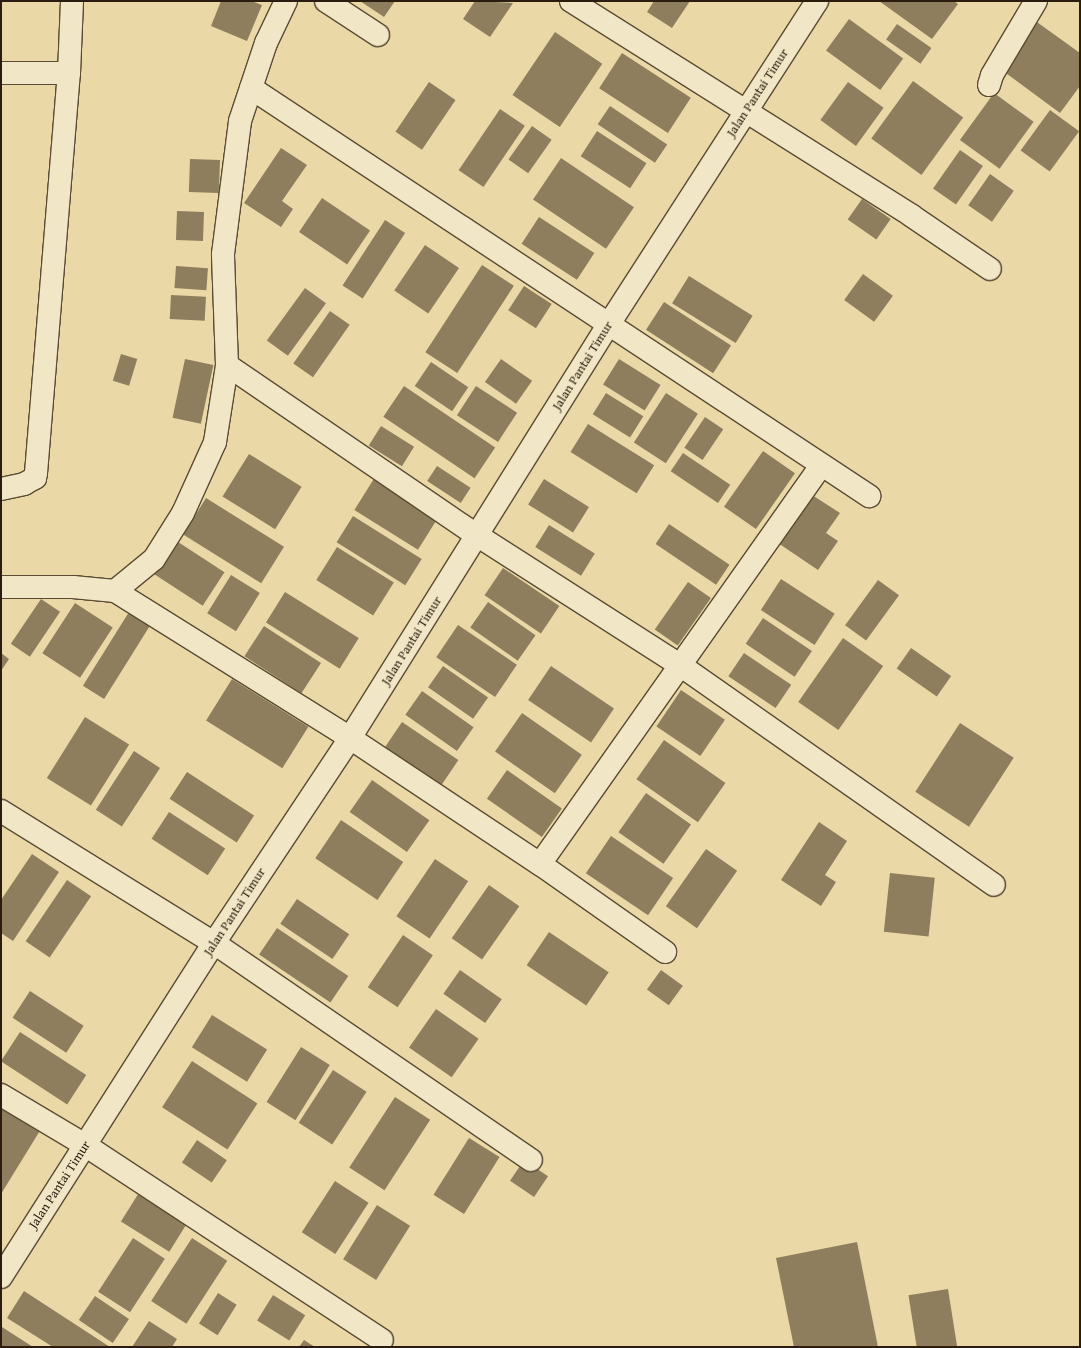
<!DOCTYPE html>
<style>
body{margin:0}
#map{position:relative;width:1081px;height:1348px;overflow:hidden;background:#ead9a6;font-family:"Gentium Book Plus",serif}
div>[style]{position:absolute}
.building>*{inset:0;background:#8e7e5d;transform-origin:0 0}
.roads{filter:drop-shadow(1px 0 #5a4b34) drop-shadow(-1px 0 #5a4b34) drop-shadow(0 1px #5a4b34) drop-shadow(0 -1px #5a4b34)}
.minor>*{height:22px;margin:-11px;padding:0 11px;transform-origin:11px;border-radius:11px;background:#f1e6c5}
span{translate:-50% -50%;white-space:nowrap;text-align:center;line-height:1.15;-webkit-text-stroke:3.5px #f1e6c5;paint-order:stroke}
.street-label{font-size:13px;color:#2a1c0e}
.frame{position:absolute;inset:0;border:2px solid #2a1c0e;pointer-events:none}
</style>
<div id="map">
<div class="building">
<div style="clip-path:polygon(221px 1px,251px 1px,262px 5px,247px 41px,211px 26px)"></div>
<div style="clip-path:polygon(360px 1px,395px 1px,384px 17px)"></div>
<div style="clip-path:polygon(475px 1px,513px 3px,490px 37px,463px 19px)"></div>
<div style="clip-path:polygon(654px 1px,690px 1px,672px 28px,647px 12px)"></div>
<div style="clip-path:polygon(879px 1px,954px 1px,958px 4px,932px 39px)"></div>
<div style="left:849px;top:19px;width:67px;height:39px;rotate:36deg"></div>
<div style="clip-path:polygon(1034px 20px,1080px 53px,1080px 86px,1060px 113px,999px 68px)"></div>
<div style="left:897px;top:24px;width:42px;height:19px;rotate:35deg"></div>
<div style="left:555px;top:32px;width:57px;height:76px;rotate:34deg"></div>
<div style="left:622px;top:53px;width:82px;height:42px;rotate:33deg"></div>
<div style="left:913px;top:81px;width:62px;height:71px;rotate:36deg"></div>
<div style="left:429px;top:82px;width:32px;height:60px;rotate:34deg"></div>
<div style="left:848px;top:82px;width:44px;height:47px;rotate:36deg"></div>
<div style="left:994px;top:93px;width:49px;height:58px;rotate:36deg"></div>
<div style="left:610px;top:106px;width:69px;height:22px;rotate:34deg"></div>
<div style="left:500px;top:109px;width:30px;height:74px;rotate:34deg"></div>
<div style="left:1050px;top:110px;width:36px;height:50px;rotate:36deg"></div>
<div style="left:532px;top:126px;width:24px;height:41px;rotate:35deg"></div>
<div style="left:597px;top:131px;width:59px;height:30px;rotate:33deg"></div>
<div style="clip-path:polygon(281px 148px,307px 165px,282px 201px,293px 209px,281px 227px,244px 203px)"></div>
<div style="left:960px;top:150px;width:28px;height:47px;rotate:35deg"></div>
<div style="left:561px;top:158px;width:88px;height:50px;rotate:34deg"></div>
<div style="left:190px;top:159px;width:30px;height:33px;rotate:2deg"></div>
<div style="left:990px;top:174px;width:29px;height:38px;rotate:35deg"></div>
<div style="left:322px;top:198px;width:58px;height:41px;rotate:34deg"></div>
<div style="left:862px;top:199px;width:35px;height:25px;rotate:35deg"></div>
<div style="left:177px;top:211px;width:27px;height:29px;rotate:2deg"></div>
<div style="left:539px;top:217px;width:66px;height:32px;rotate:33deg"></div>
<div style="left:385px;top:220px;width:24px;height:78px;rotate:33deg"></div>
<div style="left:425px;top:245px;width:41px;height:55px;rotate:34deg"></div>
<div style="left:482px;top:265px;width:38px;height:104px;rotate:33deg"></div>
<div style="left:176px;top:266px;width:32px;height:22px;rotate:4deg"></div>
<div style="left:863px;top:274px;width:37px;height:32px;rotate:36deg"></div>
<div style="left:689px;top:276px;width:75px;height:32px;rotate:32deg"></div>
<div style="left:524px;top:286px;width:33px;height:29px;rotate:33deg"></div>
<div style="left:305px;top:288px;width:26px;height:65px;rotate:36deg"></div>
<div style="left:171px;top:295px;width:35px;height:24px;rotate:3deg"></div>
<div style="left:664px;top:302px;width:80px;height:33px;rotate:33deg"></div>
<div style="left:330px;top:311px;width:24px;height:64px;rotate:35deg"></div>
<div style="left:121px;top:354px;width:17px;height:28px;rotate:17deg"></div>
<div style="left:185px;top:359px;width:29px;height:60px;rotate:12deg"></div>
<div style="left:501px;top:359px;width:38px;height:28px;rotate:35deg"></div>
<div style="left:619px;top:359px;width:49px;height:30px;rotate:32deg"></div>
<div style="left:431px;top:362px;width:45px;height:29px;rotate:34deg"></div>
<div style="left:404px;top:386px;width:110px;height:37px;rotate:34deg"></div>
<div style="left:476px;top:386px;width:49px;height:35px;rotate:33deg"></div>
<div style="left:606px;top:393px;width:44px;height:25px;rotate:32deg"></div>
<div style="left:666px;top:393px;width:38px;height:59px;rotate:33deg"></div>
<div style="left:705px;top:417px;width:22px;height:37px;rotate:34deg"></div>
<div style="left:588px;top:424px;width:78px;height:33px;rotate:32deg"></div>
<div style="left:381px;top:426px;width:39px;height:23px;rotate:32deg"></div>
<div style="left:763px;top:451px;width:39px;height:68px;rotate:35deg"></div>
<div style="left:683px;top:453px;width:57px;height:22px;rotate:34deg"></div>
<div style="left:249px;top:454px;width:62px;height:50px;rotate:32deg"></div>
<div style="left:437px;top:466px;width:40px;height:18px;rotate:33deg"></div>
<div style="left:375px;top:477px;width:75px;height:39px;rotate:32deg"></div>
<div style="left:544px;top:479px;width:53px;height:30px;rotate:32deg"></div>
<div style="clip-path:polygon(812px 495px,840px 513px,826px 533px,838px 541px,818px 570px,778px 543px)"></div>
<div style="left:206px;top:498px;width:92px;height:43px;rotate:32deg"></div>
<div style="left:353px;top:516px;width:81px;height:31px;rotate:32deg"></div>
<div style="left:669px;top:524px;width:73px;height:24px;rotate:34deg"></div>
<div style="left:549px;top:525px;width:54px;height:26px;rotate:32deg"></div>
<div style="left:175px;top:540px;width:59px;height:40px;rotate:33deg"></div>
<div style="left:337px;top:547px;width:67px;height:39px;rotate:32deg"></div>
<div style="left:503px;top:568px;width:68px;height:33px;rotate:34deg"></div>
<div style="left:231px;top:575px;width:34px;height:45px;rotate:32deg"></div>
<div style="left:781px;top:579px;width:64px;height:37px;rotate:33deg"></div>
<div style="left:878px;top:580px;width:26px;height:56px;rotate:36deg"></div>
<div style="left:688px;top:582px;width:28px;height:58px;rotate:35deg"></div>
<div style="left:285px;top:592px;width:87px;height:36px;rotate:32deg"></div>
<div style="left:41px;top:599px;width:23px;height:54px;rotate:34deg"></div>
<div style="left:488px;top:602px;width:58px;height:31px;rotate:35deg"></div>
<div style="left:75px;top:603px;width:45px;height:60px;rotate:33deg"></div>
<div style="left:129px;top:612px;width:25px;height:87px;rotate:32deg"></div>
<div style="left:763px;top:618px;width:59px;height:31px;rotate:34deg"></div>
<div style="left:458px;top:625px;width:71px;height:39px;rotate:34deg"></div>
<div style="left:264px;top:626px;width:68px;height:36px;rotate:33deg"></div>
<div style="left:843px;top:638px;width:49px;height:78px;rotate:35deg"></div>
<div style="left:911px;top:648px;width:49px;height:25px;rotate:35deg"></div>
<div style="clip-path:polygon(1px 653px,9px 659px,1px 671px)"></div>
<div style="left:744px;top:653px;width:57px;height:28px;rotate:34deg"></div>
<div style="left:443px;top:666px;width:55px;height:26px;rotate:35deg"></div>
<div style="left:551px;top:666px;width:76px;height:41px;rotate:34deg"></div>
<div style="left:232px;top:679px;width:90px;height:49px;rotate:32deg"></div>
<div style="left:681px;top:690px;width:53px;height:44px;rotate:34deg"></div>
<div style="left:422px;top:691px;width:63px;height:29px;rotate:35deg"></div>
<div style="left:522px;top:713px;width:73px;height:47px;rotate:35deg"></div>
<div style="left:85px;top:717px;width:52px;height:72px;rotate:32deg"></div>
<div style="left:402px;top:722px;width:68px;height:32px;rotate:34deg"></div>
<div style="left:960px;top:723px;width:64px;height:82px;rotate:33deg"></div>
<div style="left:664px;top:740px;width:75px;height:48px;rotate:35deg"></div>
<div style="left:134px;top:751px;width:31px;height:70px;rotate:33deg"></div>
<div style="left:507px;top:770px;width:67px;height:35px;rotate:35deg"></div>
<div style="left:187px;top:772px;width:80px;height:32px;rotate:33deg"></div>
<div style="left:372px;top:780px;width:70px;height:39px;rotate:35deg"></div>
<div style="left:646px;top:793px;width:55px;height:48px;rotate:35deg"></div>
<div style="left:169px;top:812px;width:67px;height:32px;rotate:33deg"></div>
<div style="left:341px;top:820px;width:75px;height:46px;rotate:34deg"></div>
<div style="clip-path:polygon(819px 822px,847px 841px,825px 875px,836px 882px,821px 906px,781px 880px)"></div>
<div style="left:611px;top:836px;width:75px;height:45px;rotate:34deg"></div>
<div style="left:706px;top:849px;width:38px;height:70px;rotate:35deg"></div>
<div style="clip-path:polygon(32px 854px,59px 872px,13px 941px,1px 933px,1px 900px)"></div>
<div style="left:435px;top:859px;width:40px;height:69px;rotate:34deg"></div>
<div style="left:890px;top:873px;width:45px;height:59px;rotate:6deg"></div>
<div style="left:67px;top:880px;width:29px;height:74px;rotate:34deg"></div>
<div style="left:489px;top:885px;width:37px;height:65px;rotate:35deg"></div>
<div style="left:297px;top:899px;width:63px;height:30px;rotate:34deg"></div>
<div style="left:277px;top:928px;width:86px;height:32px;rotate:34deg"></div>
<div style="left:549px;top:932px;width:72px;height:40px;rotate:34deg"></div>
<div style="left:403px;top:935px;width:36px;height:63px;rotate:34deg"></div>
<div style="left:460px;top:970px;width:51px;height:29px;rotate:35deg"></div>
<div style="left:661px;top:970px;width:27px;height:24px;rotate:36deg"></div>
<div style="left:30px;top:991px;width:64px;height:32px;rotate:33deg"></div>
<div style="left:436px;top:1009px;width:52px;height:47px;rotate:35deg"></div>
<div style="left:212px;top:1015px;width:65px;height:38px;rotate:32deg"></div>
<div style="left:20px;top:1032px;width:79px;height:35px;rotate:33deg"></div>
<div style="left:301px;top:1047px;width:34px;height:65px;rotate:32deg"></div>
<div style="left:192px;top:1061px;width:78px;height:55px;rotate:33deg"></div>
<div style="left:333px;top:1070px;width:40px;height:63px;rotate:33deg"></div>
<div style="left:395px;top:1097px;width:42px;height:84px;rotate:33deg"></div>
<div style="clip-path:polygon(1px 1104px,41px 1129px,1px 1194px)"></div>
<div style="left:469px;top:1138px;width:36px;height:67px;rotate:32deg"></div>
<div style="left:197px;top:1140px;width:36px;height:27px;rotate:34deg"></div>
<div style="left:524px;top:1160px;width:29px;height:25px;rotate:34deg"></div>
<div style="left:335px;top:1181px;width:40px;height:61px;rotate:33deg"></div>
<div style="left:140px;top:1191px;width:57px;height:36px;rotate:32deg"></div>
<div style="left:377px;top:1205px;width:39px;height:64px;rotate:32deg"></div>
<div style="left:133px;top:1238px;width:38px;height:64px;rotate:33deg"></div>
<div style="left:192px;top:1238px;width:42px;height:75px;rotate:33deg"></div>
<div style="clip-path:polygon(857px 1242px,878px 1347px,794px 1347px,776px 1258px)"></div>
<div style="left:948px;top:1289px;width:58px;height:40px;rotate:81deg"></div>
<div style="clip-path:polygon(24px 1291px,110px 1347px,53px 1347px,7px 1318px)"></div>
<div style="left:218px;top:1293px;width:22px;height:36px;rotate:32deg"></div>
<div style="left:273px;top:1295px;width:38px;height:30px;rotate:32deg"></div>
<div style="left:95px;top:1296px;width:41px;height:29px;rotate:34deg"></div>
<div style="clip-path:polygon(149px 1321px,177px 1339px,172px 1347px,132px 1347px)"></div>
<div style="clip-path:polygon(2px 1327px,33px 1347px,1px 1347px)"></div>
<div style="clip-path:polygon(304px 1340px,315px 1347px,299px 1347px)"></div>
</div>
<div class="roads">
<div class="minor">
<div style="left:326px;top:1px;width:62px;rotate:33.2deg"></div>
<div style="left:571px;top:1px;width:403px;rotate:32.2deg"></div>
<div style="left:912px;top:216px;width:94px;rotate:34.2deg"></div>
<div style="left:1px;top:73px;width:68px"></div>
<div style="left:989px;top:85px;width:10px;rotate:-73deg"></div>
<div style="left:992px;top:75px;width:86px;rotate:-59.3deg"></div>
<div style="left:251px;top:88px;width:741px;rotate:33.43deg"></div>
<div style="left:227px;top:365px;width:304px;rotate:34.3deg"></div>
<div style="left:478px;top:536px;width:240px;rotate:32.6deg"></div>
<div style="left:680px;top:665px;width:383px;rotate:35deg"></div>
<div style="left:1px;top:489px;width:24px;rotate:-12deg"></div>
<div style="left:24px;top:484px;width:13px;rotate:-29deg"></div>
<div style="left:35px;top:478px;width:5px;rotate:-79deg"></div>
<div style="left:36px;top:473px;width:401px;rotate:-85.3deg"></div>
<div style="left:69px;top:73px;width:72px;rotate:-87.6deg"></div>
<div style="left:1px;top:587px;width:72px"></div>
<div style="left:73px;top:587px;width:42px;rotate:5.4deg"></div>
<div style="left:115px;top:591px;width:277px;rotate:32deg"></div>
<div style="left:350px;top:738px;width:228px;rotate:33.6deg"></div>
<div style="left:540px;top:864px;width:153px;rotate:35.1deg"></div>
<div style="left:115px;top:591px;width:50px;rotate:-39.4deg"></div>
<div style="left:154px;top:559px;width:54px;rotate:-57.8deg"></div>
<div style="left:183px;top:513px;width:78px;rotate:-65.7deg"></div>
<div style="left:215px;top:442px;width:78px;rotate:-81.1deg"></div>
<div style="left:227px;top:365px;width:111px;rotate:-92.1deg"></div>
<div style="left:223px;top:254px;width:134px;rotate:-82.7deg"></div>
<div style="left:240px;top:121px;width:82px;rotate:-71.6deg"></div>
<div style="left:266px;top:43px;width:47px;rotate:-64.5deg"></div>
<div style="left:1px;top:811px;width:251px;rotate:31.8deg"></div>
<div style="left:214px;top:943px;width:384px;rotate:34.4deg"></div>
<div style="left:540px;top:864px;width:488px;rotate:-54.8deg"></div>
<div style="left:1px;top:1095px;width:98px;rotate:30.8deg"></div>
<div style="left:85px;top:1145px;width:355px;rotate:33.3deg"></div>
<div style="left:1px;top:1277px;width:396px;rotate:-57.5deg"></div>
<div style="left:214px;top:943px;width:246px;rotate:-56.4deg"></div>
<div style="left:350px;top:738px;width:488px;rotate:-58deg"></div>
<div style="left:609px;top:324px;width:384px;rotate:-57.2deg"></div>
</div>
</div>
<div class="street-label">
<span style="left:758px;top:93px;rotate:-57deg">Jalan Pantai Timur</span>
<span style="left:583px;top:366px;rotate:-58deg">Jalan Pantai Timur</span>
<span style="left:412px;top:641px;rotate:-58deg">Jalan Pantai Timur</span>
<span style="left:235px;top:912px;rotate:-57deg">Jalan Pantai Timur</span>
<span style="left:60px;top:1185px;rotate:-57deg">Jalan Pantai Timur</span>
</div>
<div class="frame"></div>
</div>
